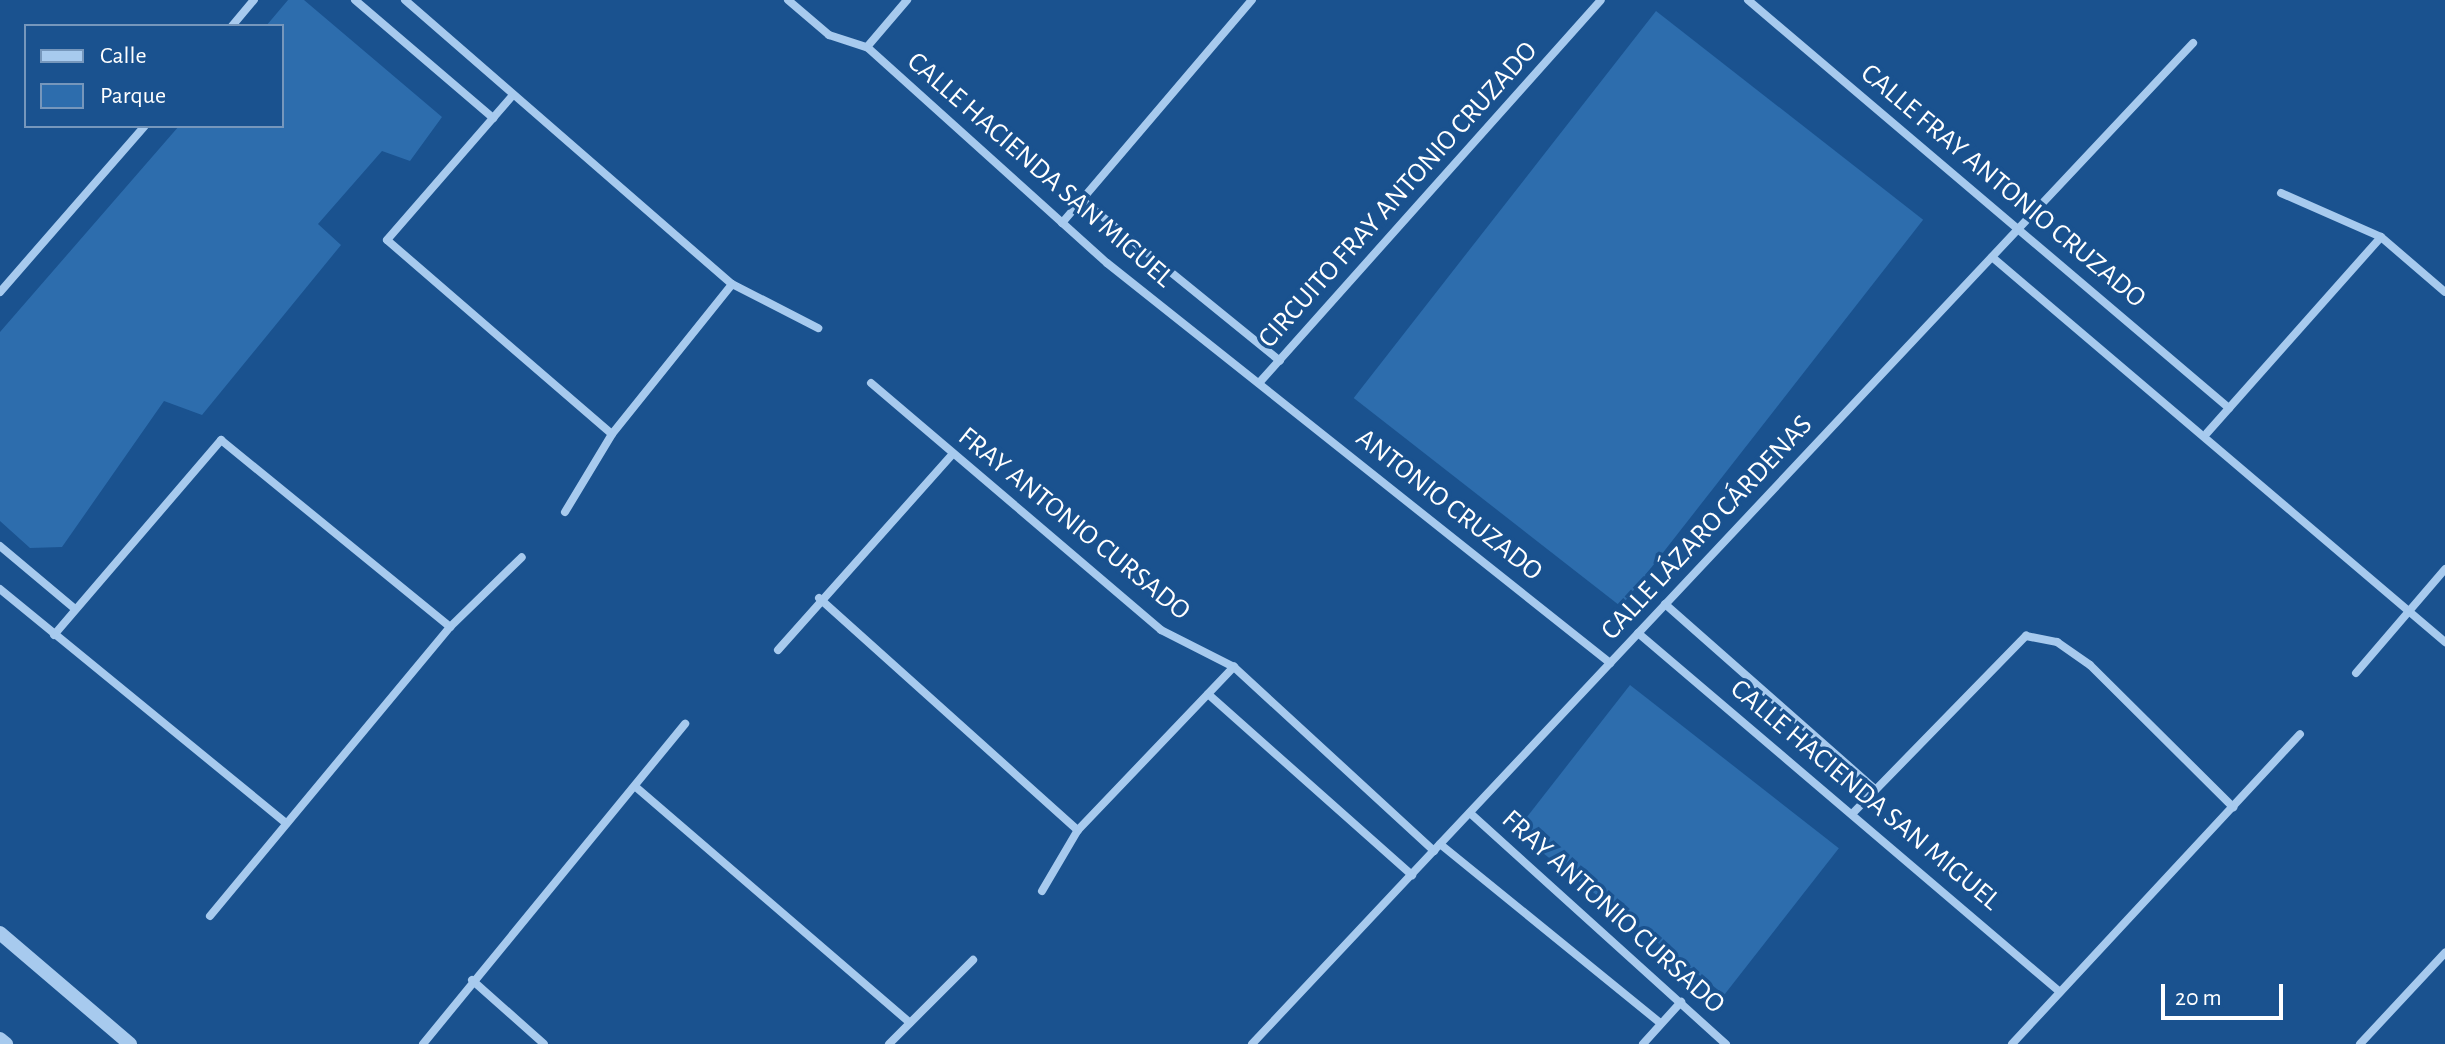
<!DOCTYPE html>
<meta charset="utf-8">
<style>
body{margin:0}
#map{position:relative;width:2445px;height:1044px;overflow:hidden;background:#1a528f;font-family:"Alegreya Sans",sans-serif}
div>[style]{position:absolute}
.green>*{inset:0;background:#2d6dad;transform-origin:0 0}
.minor>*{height:8px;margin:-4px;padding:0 4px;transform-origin:4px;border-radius:4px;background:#a7caee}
.tertiary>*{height:14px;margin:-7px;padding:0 7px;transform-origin:7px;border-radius:7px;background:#a7caee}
span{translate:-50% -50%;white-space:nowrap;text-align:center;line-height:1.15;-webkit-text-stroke:7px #1a528f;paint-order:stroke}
.street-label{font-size:28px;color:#fff}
.legend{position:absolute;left:24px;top:24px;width:260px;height:104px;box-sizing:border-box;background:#1a528f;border:2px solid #7697bc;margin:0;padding:10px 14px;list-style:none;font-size:24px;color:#fff}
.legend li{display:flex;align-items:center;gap:16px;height:40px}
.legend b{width:40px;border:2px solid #7697bc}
.scale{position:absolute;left:2161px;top:984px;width:122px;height:36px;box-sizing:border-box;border:4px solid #fff;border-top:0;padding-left:10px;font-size:24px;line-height:28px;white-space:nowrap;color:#fff;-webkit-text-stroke:6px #1a528f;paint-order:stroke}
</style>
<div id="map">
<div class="green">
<div style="clip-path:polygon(288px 0,304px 0,442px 117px,410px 161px,382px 151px,318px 224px,341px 245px,202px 415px,164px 401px,62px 547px,30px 548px,0 521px,0 332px,179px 126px,282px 126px,282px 26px,266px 26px)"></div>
<div style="left:1656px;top:11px;width:339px;height:491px;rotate:38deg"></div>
<div style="left:1630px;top:685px;width:265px;height:186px;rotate:38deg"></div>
</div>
<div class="minor">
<div style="left:355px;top:0;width:182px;rotate:40.5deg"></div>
<div style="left:405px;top:0;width:433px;rotate:41deg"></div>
<div style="left:732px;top:284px;width:97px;rotate:27.1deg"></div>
<div style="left:788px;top:0;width:54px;rotate:40.5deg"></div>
<div style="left:829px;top:35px;width:40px;rotate:18deg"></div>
<div style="left:867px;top:47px;width:323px;rotate:42deg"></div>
<div style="left:1107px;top:263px;width:643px;rotate:38.49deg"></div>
<div style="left:1748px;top:0;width:631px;rotate:40.31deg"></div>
<div style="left:232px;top:26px;width:34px;rotate:-50deg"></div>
<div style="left:867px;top:47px;width:62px;rotate:-49.6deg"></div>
<div style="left:513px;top:95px;width:192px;rotate:131deg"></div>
<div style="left:387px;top:240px;width:297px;rotate:40.8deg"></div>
<div style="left:2281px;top:193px;width:109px;rotate:23.7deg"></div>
<div style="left:1082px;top:200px;width:255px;rotate:39.1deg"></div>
<div style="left:1062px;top:223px;width:293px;rotate:-49.6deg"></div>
<div style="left:1992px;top:257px;width:595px;rotate:40.36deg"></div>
<div style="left:0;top:292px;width:220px;rotate:-48.9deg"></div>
<div style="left:871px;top:383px;width:381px;rotate:40.4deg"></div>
<div style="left:1161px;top:630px;width:82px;rotate:26.9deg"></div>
<div style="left:1234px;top:667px;width:272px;rotate:42.6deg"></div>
<div style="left:1259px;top:383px;width:513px;rotate:-48.24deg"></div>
<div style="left:2207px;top:433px;width:262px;rotate:-48.4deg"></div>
<div style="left:2381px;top:237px;width:84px;rotate:40.7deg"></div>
<div style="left:565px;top:512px;width:91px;rotate:-58.9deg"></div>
<div style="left:612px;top:434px;width:192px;rotate:-51.3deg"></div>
<div style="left:0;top:546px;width:98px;rotate:40deg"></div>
<div style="left:0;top:589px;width:370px;rotate:39.3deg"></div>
<div style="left:819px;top:598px;width:348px;rotate:41.9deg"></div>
<div style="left:1665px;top:604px;width:280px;rotate:41.4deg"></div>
<div style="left:1638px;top:633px;width:554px;rotate:40.39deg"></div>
<div style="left:54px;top:635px;width:257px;rotate:-49.4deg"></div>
<div style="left:221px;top:440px;width:296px;rotate:39.2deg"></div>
<div style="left:778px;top:650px;width:261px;rotate:-48.3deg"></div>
<div style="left:2356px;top:673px;width:137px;rotate:-49.4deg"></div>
<div style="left:1208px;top:694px;width:273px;rotate:41.6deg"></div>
<div style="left:637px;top:788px;width:360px;rotate:40.7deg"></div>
<div style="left:1470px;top:813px;width:345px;rotate:42.1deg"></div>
<div style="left:1853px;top:813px;width:248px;rotate:-45.7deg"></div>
<div style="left:2026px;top:636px;width:32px;rotate:11deg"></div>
<div style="left:2057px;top:642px;width:40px;rotate:34.9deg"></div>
<div style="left:2090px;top:665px;width:202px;rotate:44.8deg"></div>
<div style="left:1440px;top:844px;width:284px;rotate:39.1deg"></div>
<div style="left:1042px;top:891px;width:71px;rotate:-59.5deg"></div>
<div style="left:1078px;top:830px;width:226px;rotate:-46.3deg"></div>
<div style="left:210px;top:916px;width:376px;rotate:-50.3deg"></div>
<div style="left:450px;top:627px;width:100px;rotate:-44.2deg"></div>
<div style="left:472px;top:980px;width:96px;rotate:41.6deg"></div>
<div style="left:423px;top:1044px;width:414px;rotate:-50.7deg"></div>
<div style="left:889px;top:1044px;width:119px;rotate:-45deg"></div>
<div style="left:1252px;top:1044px;width:1374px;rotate:-46.77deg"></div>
<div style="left:1643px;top:1044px;width:57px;rotate:-47.9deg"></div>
<div style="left:2012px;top:1044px;width:423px;rotate:-47.1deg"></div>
<div style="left:2360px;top:1044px;width:125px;rotate:-47deg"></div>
</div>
<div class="tertiary">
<div style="left:0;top:933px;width:171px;rotate:40.5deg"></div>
<div style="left:0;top:1039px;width:8px;rotate:40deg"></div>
</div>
<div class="street-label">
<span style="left:1040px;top:170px;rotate:41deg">CALLE HACIENDA SAN MIGUEL</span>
<span style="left:2003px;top:186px;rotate:40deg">CALLE FRAY ANTONIO CRUZADO</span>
<span style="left:1398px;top:195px;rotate:-48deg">CIRCUITO FRAY ANTONIO CRUZADO</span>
<span style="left:1449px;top:505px;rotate:38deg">ANTONIO CRUZADO</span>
<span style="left:1074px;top:524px;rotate:39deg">FRAY ANTONIO CURSADO</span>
<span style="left:1707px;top:528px;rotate:-47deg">CALLE LÁZARO CÁRDENAS</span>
<span style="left:1865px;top:795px;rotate:40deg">CALLE HACIENDA SAN MIGUEL</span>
<span style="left:1613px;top:912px;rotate:42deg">FRAY ANTONIO CURSADO</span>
</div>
<ul class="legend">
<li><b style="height:10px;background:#a7caee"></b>Calle</li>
<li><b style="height:22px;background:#2d6dad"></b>Parque</li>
</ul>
<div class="scale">20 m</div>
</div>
